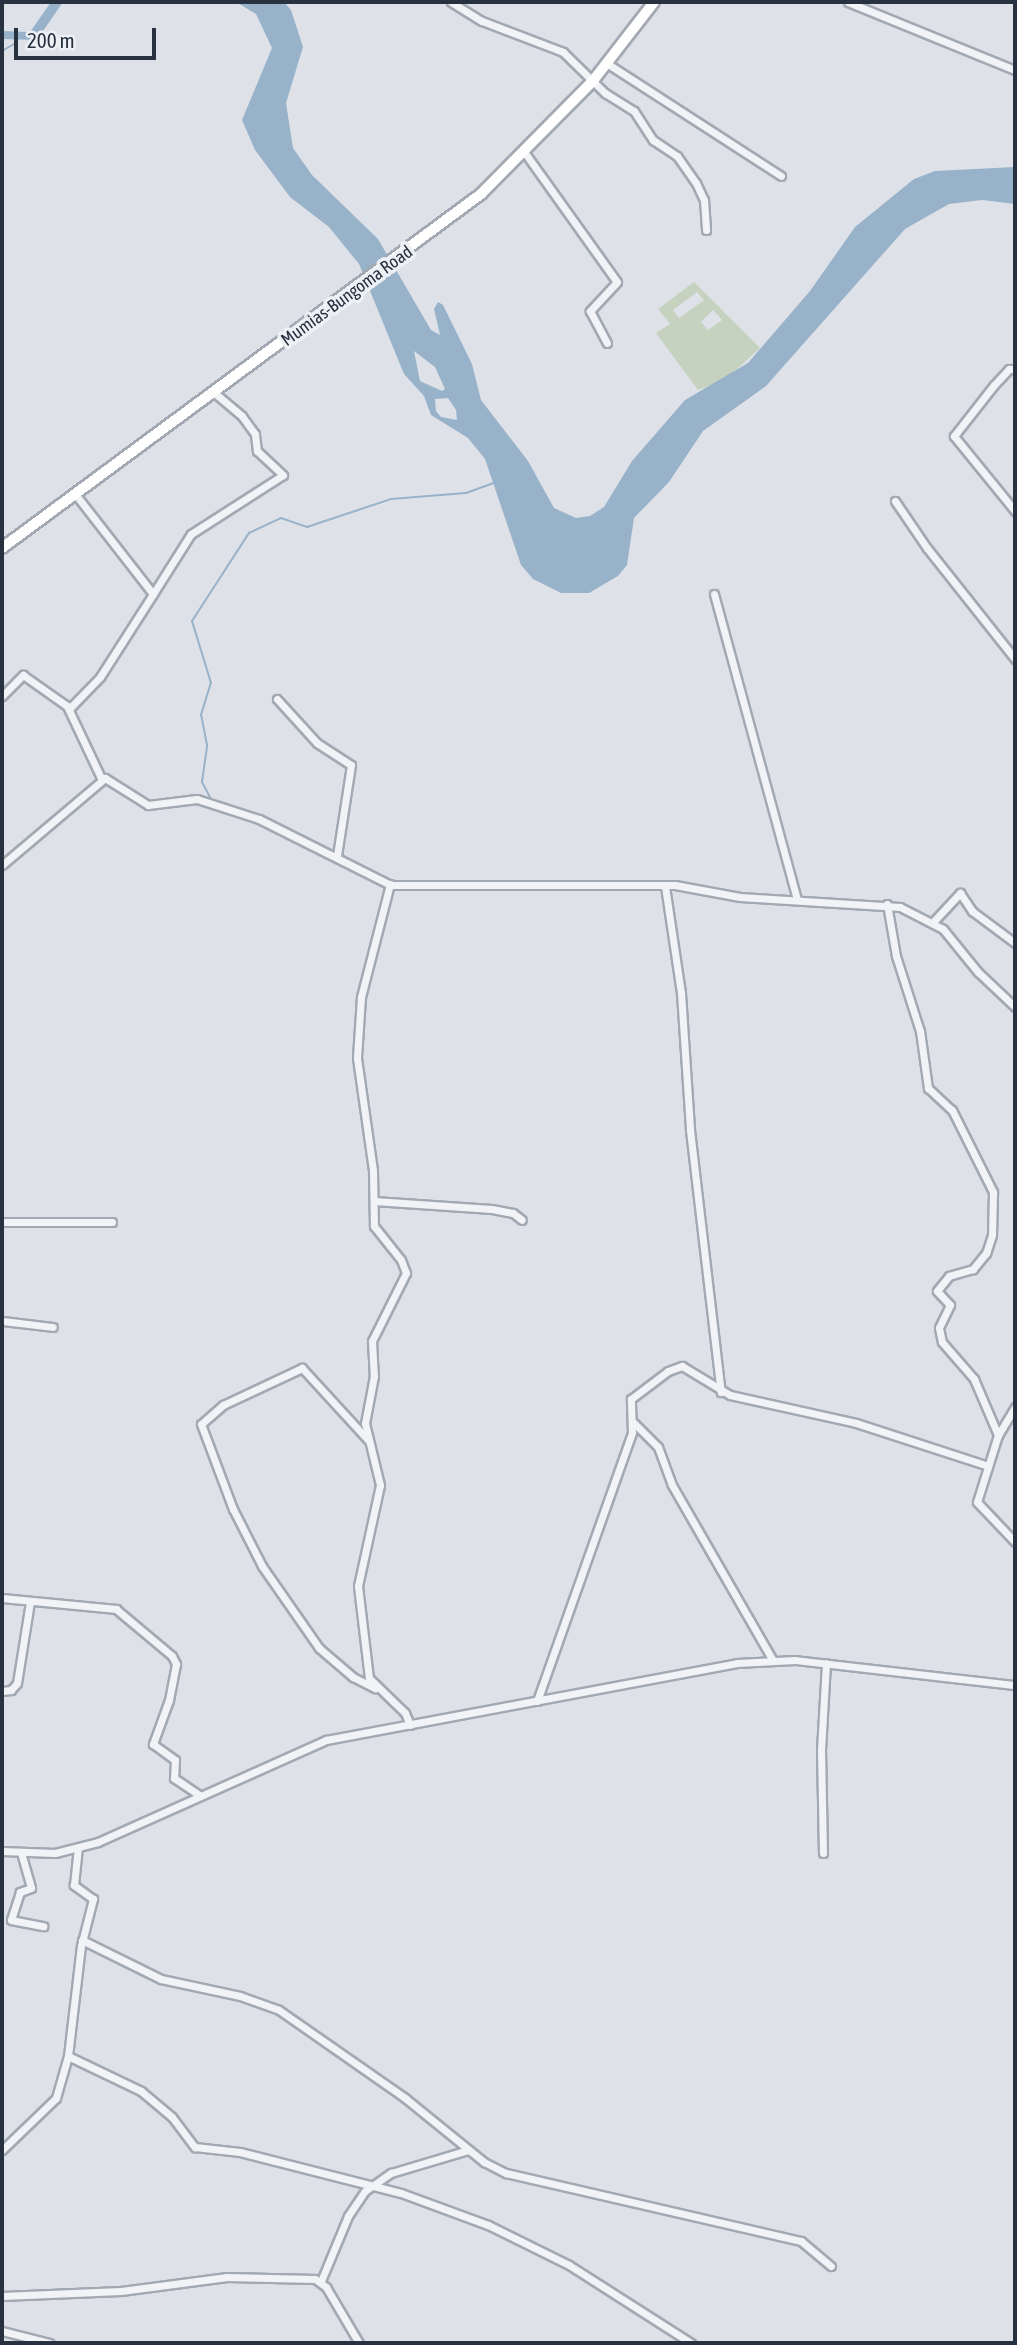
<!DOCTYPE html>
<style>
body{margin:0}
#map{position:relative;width:1017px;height:2345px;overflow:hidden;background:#dee2e8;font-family:"Asap Condensed",sans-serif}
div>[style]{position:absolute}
.green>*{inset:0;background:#c5d2bf}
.water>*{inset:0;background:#98b2c9}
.stream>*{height:2px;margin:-1px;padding:0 1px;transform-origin:1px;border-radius:1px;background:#98b2c9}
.roads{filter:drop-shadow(2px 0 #a3a9b2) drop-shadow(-2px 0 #a3a9b2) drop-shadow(0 2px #a3a9b2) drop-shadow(0 -2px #a3a9b2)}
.minor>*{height:7px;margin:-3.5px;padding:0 3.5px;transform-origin:3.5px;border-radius:3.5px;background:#f1f3f6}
.highway>*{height:10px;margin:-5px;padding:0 5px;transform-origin:5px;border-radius:5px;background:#fff}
span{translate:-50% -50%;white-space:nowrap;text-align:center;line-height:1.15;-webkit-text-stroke:7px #edf1f5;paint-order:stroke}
.street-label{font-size:18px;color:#27313f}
.frame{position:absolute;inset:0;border:4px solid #27313f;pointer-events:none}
.scale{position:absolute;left:14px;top:28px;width:142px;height:32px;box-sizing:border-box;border:4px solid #27313f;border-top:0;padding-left:9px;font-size:21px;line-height:24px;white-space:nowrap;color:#27313f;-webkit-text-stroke:5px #edf1f5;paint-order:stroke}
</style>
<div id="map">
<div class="green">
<div style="clip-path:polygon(evenodd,694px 282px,760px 348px,726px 379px,698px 390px,656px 333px,670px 324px,658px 309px,694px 282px,697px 292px,704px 300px,679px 318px,673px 310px,697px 292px,694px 282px,713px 310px,722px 320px,708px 330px,701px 322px,713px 310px)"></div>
</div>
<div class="water">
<div style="clip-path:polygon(51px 2px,63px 2px,37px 40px,2px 39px,2px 31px,30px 32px)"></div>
<div style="clip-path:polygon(evenodd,236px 2px,284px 2px,291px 10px,303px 47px,286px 103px,293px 148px,312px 175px,378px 239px,431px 330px,440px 335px,434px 309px,438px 302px,443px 305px,472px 364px,481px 400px,528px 461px,554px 508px,576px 518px,590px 516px,604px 507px,632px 461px,685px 400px,748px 363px,810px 291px,855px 227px,914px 179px,935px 171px,1015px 167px,1015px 204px,982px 200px,949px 204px,905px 229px,766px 386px,703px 431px,669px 482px,634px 518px,627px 565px,618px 576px,589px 593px,561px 593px,533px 579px,521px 565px,485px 459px,468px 438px,431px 415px,424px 396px,404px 374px,359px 264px,329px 227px,290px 197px,255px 150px,242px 120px,272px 48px,256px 14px,236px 2px,414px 351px,435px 367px,445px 389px,442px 391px,420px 381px,414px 351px,236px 2px,448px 398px,456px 410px,457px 420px,441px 417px,436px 411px,435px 399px,448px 398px)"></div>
</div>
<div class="stream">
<div style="left:2px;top:51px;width:16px;rotate:-30deg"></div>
<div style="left:211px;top:799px;width:19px;rotate:-118deg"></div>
<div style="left:202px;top:782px;width:37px;rotate:-82deg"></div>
<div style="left:207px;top:745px;width:31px;rotate:-101deg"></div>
<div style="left:201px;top:715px;width:34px;rotate:-73deg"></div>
<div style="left:211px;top:683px;width:65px;rotate:-107deg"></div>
<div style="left:192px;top:621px;width:105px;rotate:-57.1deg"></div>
<div style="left:249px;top:533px;width:35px;rotate:-25deg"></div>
<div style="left:281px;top:518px;width:28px;rotate:19deg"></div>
<div style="left:307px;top:527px;width:89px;rotate:-18.4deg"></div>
<div style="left:391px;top:499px;width:75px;rotate:-4.6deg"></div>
<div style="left:466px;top:493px;width:33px;rotate:-20deg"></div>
</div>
<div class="roads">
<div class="minor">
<div style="left:451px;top:2px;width:36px;rotate:32deg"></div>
<div style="left:482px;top:21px;width:87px;rotate:20.9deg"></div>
<div style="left:563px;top:52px;width:59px;rotate:44.3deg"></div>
<div style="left:605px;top:93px;width:34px;rotate:32deg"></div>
<div style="left:634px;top:111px;width:35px;rotate:57deg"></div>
<div style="left:653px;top:140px;width:29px;rotate:34deg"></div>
<div style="left:677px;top:156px;width:33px;rotate:55deg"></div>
<div style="left:696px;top:183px;width:19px;rotate:65deg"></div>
<div style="left:704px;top:200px;width:30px;rotate:86deg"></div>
<div style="left:848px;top:2px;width:180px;rotate:22.2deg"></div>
<div style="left:608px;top:64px;width:206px;rotate:32.9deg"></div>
<div style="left:525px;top:153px;width:158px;rotate:54.5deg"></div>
<div style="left:617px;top:282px;width:40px;rotate:133deg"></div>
<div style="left:590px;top:311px;width:36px;rotate:62deg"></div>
<div style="left:1015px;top:369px;width:6px;rotate:180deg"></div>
<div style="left:1009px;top:369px;width:22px;rotate:133deg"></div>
<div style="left:994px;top:385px;width:65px;rotate:128.1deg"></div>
<div style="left:954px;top:436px;width:97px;rotate:50.9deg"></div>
<div style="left:895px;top:501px;width:57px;rotate:55.8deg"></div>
<div style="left:927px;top:548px;width:142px;rotate:51.6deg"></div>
<div style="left:153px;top:594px;width:71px;rotate:-57.7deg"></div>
<div style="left:191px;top:534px;width:109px;rotate:-32.7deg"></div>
<div style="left:283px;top:475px;width:35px;rotate:-137deg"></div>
<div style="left:257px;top:451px;width:17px;rotate:-97deg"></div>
<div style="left:255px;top:434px;width:22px;rotate:-126deg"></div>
<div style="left:242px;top:416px;width:35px;rotate:-140deg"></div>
<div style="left:714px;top:594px;width:316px;rotate:74.8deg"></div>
<div style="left:2px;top:696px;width:30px;rotate:-45deg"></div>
<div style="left:23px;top:675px;width:54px;rotate:35.2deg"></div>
<div style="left:67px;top:706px;width:80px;rotate:64.7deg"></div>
<div style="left:277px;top:699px;width:59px;rotate:47.7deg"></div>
<div style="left:317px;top:743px;width:40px;rotate:32.9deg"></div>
<div style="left:351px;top:765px;width:91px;rotate:98.8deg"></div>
<div style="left:70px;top:708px;width:43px;rotate:-45.9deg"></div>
<div style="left:100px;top:677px;width:98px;rotate:-57.4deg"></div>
<div style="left:153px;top:594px;width:125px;rotate:-127.9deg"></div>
<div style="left:2px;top:865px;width:135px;rotate:-40.2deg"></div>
<div style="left:105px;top:778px;width:51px;rotate:32.1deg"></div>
<div style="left:148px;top:805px;width:49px;rotate:-7deg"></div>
<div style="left:197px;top:799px;width:65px;rotate:17.9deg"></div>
<div style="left:259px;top:819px;width:148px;rotate:26.6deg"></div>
<div style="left:391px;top:885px;width:284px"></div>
<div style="left:675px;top:885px;width:66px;rotate:10.5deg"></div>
<div style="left:740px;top:897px;width:160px;rotate:3.6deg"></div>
<div style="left:900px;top:907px;width:48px;rotate:27.1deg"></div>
<div style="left:943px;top:929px;width:55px;rotate:50.9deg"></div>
<div style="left:978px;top:972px;width:51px;rotate:43.4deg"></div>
<div style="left:390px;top:884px;width:117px;rotate:104.4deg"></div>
<div style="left:361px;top:997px;width:61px;rotate:93.8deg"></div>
<div style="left:357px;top:1058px;width:114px;rotate:81.9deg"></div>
<div style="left:373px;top:1171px;width:55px;rotate:89deg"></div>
<div style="left:374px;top:1226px;width:43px;rotate:51.5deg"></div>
<div style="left:401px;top:1260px;width:14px;rotate:69deg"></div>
<div style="left:406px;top:1273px;width:76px;rotate:116.6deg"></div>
<div style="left:372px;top:1341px;width:35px;rotate:87deg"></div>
<div style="left:374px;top:1376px;width:48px;rotate:100.8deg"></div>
<div style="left:365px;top:1423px;width:64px;rotate:76.4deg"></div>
<div style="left:380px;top:1485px;width:103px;rotate:102.3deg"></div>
<div style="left:358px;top:1586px;width:93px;rotate:83.2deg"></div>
<div style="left:369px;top:1678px;width:50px;rotate:44.2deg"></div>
<div style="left:405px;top:1713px;width:13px;rotate:67deg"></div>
<div style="left:665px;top:886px;width:108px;rotate:81.5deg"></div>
<div style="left:681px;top:993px;width:137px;rotate:86.2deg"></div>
<div style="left:690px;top:1130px;width:264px;rotate:83.3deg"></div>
<div style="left:887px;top:904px;width:53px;rotate:80.2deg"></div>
<div style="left:896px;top:956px;width:79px;rotate:72.3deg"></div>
<div style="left:920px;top:1031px;width:58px;rotate:82deg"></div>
<div style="left:928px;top:1088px;width:33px;rotate:43deg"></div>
<div style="left:952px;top:1110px;width:92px;rotate:63.4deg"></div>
<div style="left:993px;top:1192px;width:43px;rotate:91.3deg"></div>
<div style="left:992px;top:1235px;width:19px;rotate:108deg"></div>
<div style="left:986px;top:1253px;width:21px;rotate:129deg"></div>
<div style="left:973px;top:1269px;width:25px;rotate:164deg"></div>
<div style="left:949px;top:1276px;width:19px;rotate:129deg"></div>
<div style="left:937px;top:1291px;width:19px;rotate:47deg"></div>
<div style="left:950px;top:1305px;width:25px;rotate:116deg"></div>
<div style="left:939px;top:1328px;width:14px;rotate:78deg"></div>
<div style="left:942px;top:1342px;width:49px;rotate:49.1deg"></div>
<div style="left:974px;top:1379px;width:61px;rotate:66.8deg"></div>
<div style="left:933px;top:922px;width:40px;rotate:-47deg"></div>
<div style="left:960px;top:893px;width:22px;rotate:56deg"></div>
<div style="left:972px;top:911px;width:54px;rotate:36.7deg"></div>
<div style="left:374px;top:1201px;width:118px;rotate:3.9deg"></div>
<div style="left:492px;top:1209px;width:21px;rotate:11deg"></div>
<div style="left:513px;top:1213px;width:11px;rotate:38deg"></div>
<div style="left:2px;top:1222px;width:110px"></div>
<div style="left:2px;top:1321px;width:51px;rotate:6.7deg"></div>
<div style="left:1015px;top:1407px;width:33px;rotate:121deg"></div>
<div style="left:998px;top:1435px;width:70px;rotate:107.4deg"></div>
<div style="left:977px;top:1502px;width:55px;rotate:46.5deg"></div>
<div style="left:634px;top:1423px;width:34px;rotate:45deg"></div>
<div style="left:658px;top:1447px;width:40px;rotate:69.8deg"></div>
<div style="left:672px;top:1485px;width:201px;rotate:60.1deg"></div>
<div style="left:368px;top:1440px;width:98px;rotate:-132.5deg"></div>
<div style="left:302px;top:1368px;width:87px;rotate:154.9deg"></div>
<div style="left:223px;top:1405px;width:29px;rotate:139deg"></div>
<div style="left:201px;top:1424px;width:91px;rotate:69.4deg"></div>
<div style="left:233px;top:1509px;width:64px;rotate:63deg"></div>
<div style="left:262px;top:1566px;width:100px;rotate:55.2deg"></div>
<div style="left:319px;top:1648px;width:45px;rotate:40.5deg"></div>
<div style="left:353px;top:1677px;width:25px;rotate:27deg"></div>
<div style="left:2px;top:1598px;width:115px;rotate:5.5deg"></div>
<div style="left:116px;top:1609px;width:73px;rotate:40deg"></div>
<div style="left:172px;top:1656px;width:9px;rotate:63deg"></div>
<div style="left:176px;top:1664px;width:37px;rotate:101deg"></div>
<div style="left:169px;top:1700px;width:47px;rotate:110deg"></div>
<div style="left:153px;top:1744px;width:27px;rotate:36deg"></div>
<div style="left:175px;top:1760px;width:18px;rotate:93deg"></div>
<div style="left:174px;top:1778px;width:32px;rotate:34deg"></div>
<div style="left:2px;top:1691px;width:9px;rotate:-6deg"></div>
<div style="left:11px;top:1690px;width:9px;rotate:-49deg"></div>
<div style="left:17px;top:1683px;width:82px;rotate:-80.9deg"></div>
<div style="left:537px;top:1701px;width:285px;rotate:-70.5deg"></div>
<div style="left:632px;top:1432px;width:33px;rotate:-92deg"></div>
<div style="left:631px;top:1399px;width:46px;rotate:-37.1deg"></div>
<div style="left:668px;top:1371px;width:15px;rotate:-20deg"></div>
<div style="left:682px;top:1366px;width:56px;rotate:31.1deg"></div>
<div style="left:730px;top:1395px;width:129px;rotate:12.5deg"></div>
<div style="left:856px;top:1423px;width:139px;rotate:18deg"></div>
<div style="left:2px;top:1851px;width:53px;rotate:2.2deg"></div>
<div style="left:55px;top:1853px;width:44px;rotate:-14.3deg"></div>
<div style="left:98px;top:1842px;width:250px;rotate:-24.1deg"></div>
<div style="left:326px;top:1740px;width:418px;rotate:-10.6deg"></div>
<div style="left:737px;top:1663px;width:58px;rotate:-3deg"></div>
<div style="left:795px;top:1660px;width:221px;rotate:6.5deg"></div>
<div style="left:823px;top:1853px;width:103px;rotate:-91.1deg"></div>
<div style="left:821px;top:1750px;width:87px;rotate:-86.7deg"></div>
<div style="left:22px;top:1856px;width:33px;rotate:74deg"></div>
<div style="left:31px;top:1888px;width:12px;rotate:160deg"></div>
<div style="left:20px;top:1892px;width:29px;rotate:108deg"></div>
<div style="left:11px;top:1920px;width:33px;rotate:11deg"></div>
<div style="left:82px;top:1940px;width:88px;rotate:26.3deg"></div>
<div style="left:161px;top:1979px;width:81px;rotate:12.1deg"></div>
<div style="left:240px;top:1996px;width:41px;rotate:19.7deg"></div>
<div style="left:279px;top:2010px;width:154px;rotate:34.9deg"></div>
<div style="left:405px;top:2098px;width:102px;rotate:39deg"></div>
<div style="left:484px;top:2162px;width:25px;rotate:27deg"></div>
<div style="left:506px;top:2173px;width:303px;rotate:13deg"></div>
<div style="left:801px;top:2241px;width:39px;rotate:40deg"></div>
<div style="left:68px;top:2056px;width:81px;rotate:25.6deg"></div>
<div style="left:141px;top:2091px;width:40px;rotate:40deg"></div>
<div style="left:172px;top:2117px;width:38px;rotate:53deg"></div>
<div style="left:195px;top:2147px;width:45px;rotate:6.3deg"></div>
<div style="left:240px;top:2152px;width:166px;rotate:14.3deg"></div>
<div style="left:401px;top:2193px;width:93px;rotate:20.2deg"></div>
<div style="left:488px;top:2225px;width:90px;rotate:26.3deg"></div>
<div style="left:569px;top:2265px;width:145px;rotate:32.6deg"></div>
<div style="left:2px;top:2150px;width:75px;rotate:-43.9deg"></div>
<div style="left:56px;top:2098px;width:44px;rotate:-74.1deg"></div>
<div style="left:68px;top:2056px;width:111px;rotate:-83.3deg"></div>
<div style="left:81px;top:1946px;width:49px;rotate:-75.7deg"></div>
<div style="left:93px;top:1899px;width:24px;rotate:-144deg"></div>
<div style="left:74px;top:1885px;width:37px;rotate:-84deg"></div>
<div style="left:321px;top:2281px;width:70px;rotate:-67.4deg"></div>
<div style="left:348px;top:2216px;width:30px;rotate:-56deg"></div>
<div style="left:365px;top:2191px;width:32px;rotate:-35deg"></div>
<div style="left:391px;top:2173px;width:80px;rotate:-16.6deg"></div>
<div style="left:2px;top:2296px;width:119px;rotate:-2.4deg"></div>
<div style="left:121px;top:2291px;width:107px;rotate:-7.5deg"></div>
<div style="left:227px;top:2277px;width:88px;rotate:1.3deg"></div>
<div style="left:315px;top:2279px;width:14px;rotate:36deg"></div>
<div style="left:326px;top:2287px;width:65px;rotate:59.5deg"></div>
<div style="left:2px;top:2331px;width:49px;rotate:14.3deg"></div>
</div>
<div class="highway">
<div style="left:2px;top:548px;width:596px;rotate:-36.47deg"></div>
<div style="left:481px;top:194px;width:158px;rotate:-45.3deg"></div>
<div style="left:592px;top:82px;width:101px;rotate:-52.2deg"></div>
</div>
</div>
<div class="street-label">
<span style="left:347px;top:296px;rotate:-36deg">Mumias-Bungoma Road</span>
</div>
<div class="frame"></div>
<div class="scale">200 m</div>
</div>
